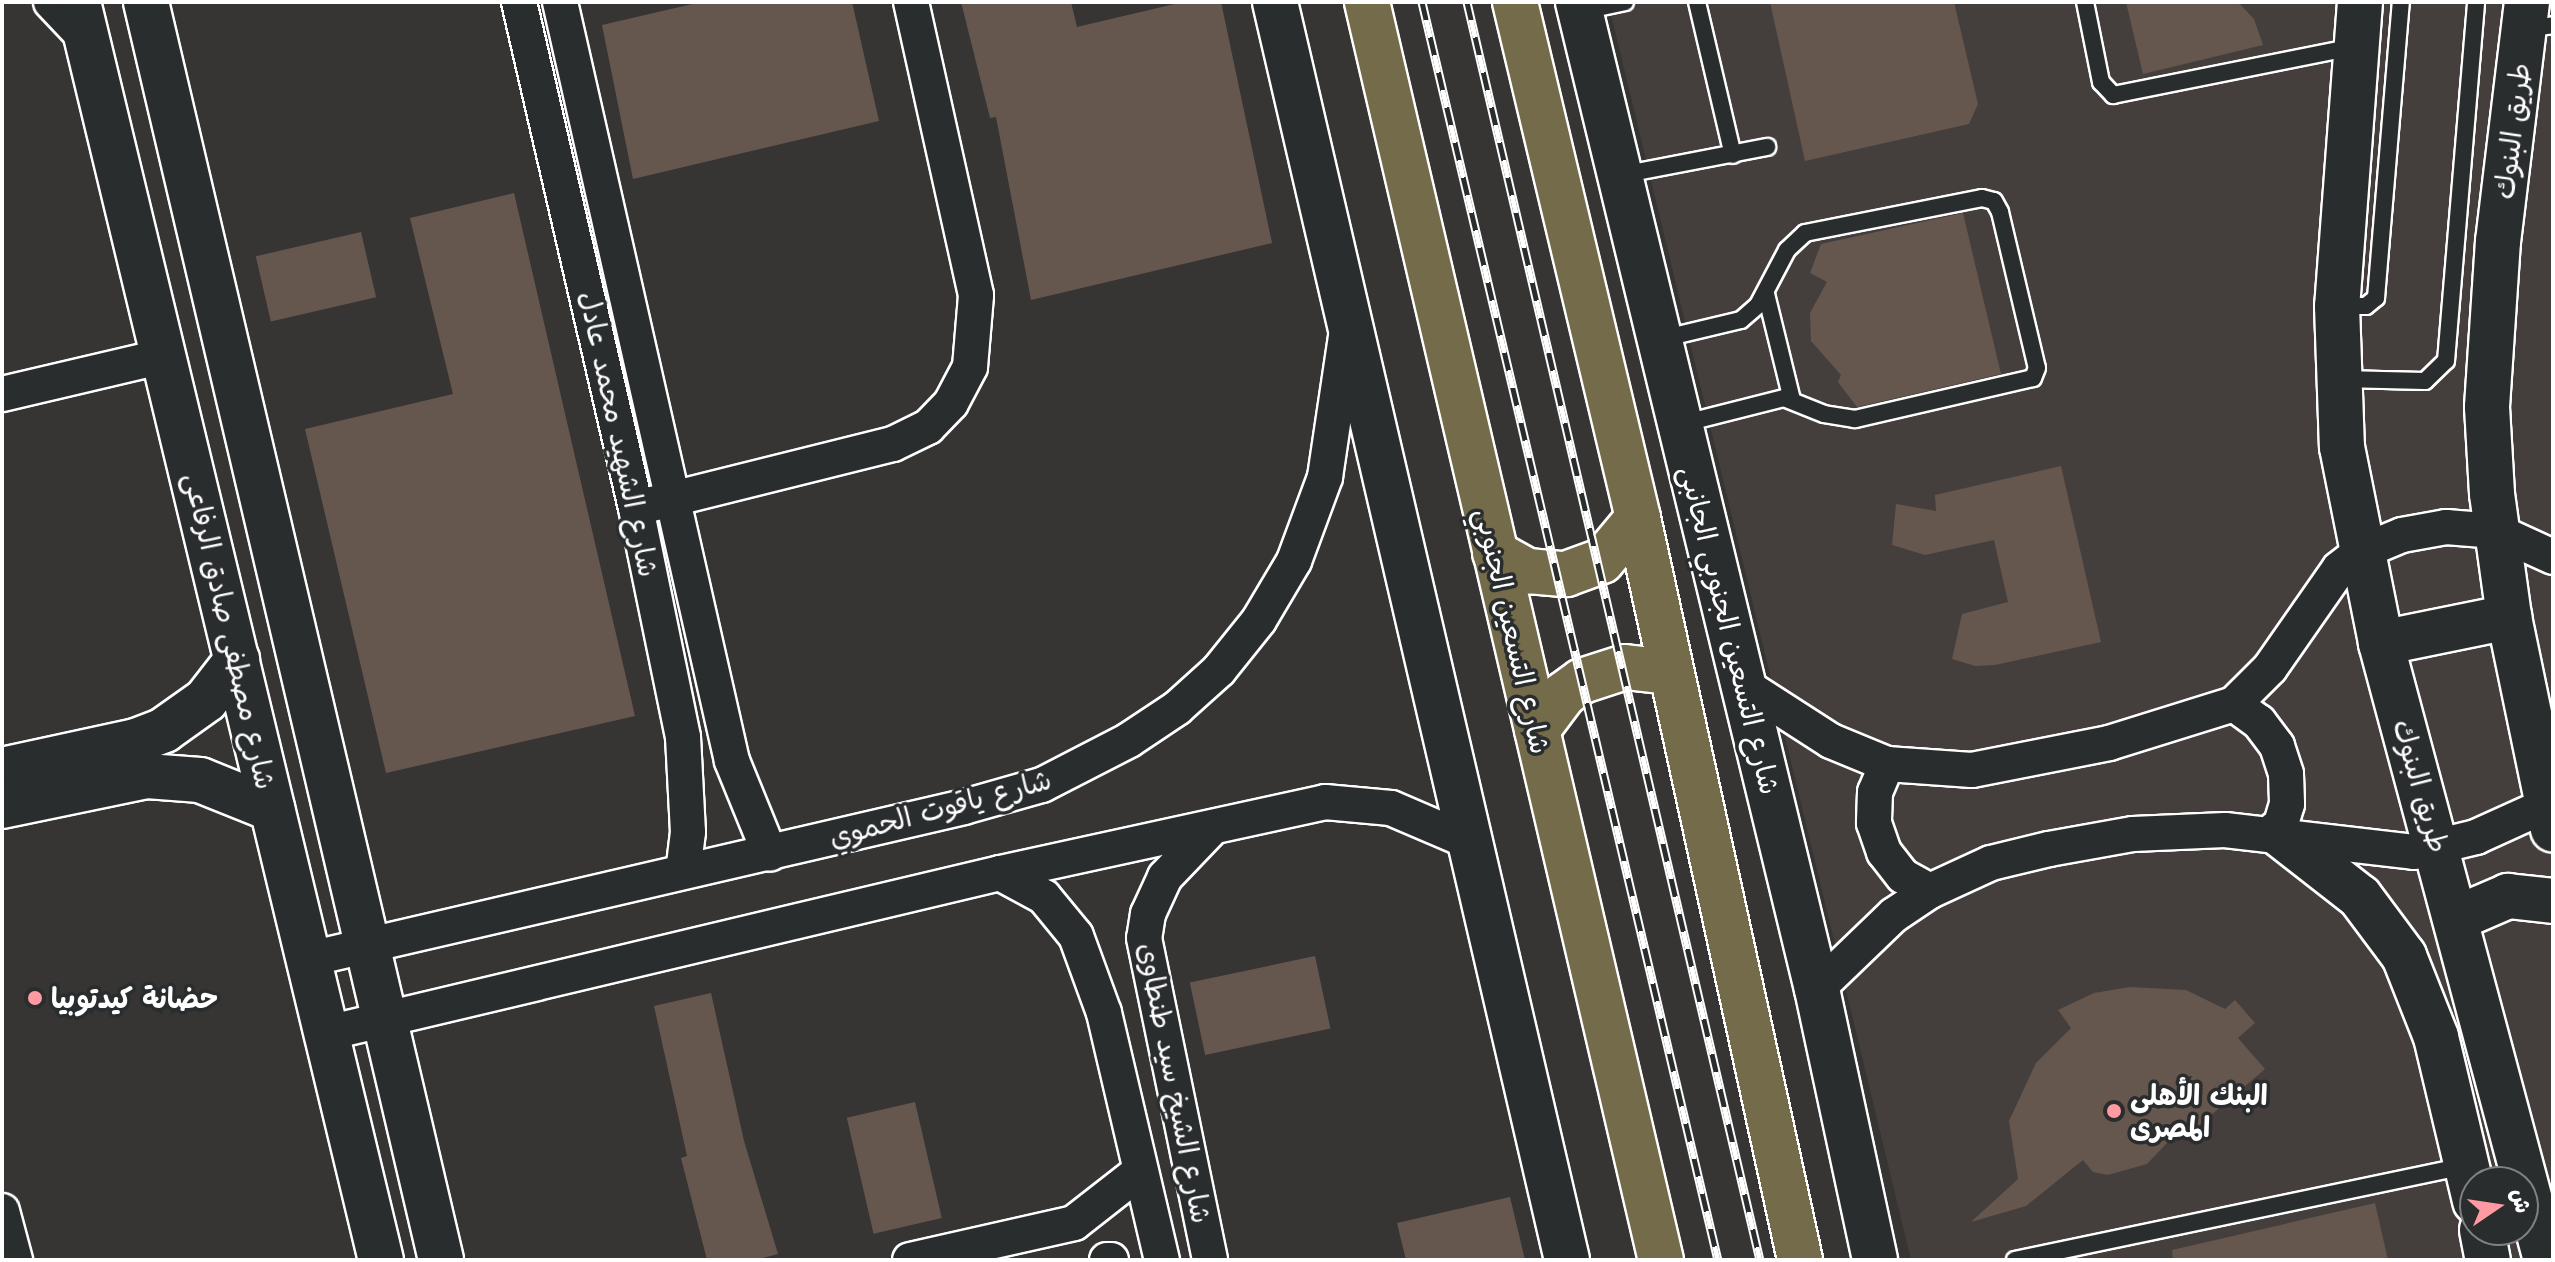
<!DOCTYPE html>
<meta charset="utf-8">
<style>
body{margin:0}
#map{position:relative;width:2555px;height:1262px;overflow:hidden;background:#363534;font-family:"Shantell Sans","Playpen Sans Arabic",sans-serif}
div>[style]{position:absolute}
.built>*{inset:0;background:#443f3c}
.building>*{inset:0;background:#66574e;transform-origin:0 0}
.roads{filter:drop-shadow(2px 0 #fff) drop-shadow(-2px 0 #fff) drop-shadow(0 2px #fff) drop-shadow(0 -2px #fff)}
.lane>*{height:16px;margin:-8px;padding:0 8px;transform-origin:8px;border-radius:8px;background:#2a2d2e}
.street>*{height:34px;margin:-17px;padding:0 17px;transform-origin:17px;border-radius:17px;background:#2a2d2e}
.secondary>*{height:44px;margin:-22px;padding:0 22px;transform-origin:22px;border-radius:22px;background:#2a2d2e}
.highway>*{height:44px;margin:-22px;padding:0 22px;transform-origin:22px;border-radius:22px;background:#746b4b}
.rail>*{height:9px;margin-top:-4.5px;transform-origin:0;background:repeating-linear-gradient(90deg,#2a2d2e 0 18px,#fff 0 36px);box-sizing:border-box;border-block:2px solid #fff}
.dots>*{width:22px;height:22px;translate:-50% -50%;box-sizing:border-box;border:4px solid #2a2d2e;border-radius:50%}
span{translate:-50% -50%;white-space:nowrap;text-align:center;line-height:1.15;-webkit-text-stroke:7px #2a2d2e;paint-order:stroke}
.street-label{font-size:28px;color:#fff}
.poi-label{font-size:28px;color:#fff;font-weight:700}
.left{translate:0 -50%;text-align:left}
.frame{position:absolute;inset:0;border:4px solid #fff;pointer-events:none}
.north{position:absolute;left:2459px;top:1166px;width:80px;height:80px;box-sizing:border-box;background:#2a2d2e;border:2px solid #7f8182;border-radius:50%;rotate:77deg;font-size:22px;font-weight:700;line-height:32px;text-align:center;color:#fff}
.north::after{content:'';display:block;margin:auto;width:28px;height:36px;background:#ff9aa2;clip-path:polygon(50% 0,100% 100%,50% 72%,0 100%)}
</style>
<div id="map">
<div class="built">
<div style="clip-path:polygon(evenodd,1608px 2px,2553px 2px,2553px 1260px,1911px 1260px,1608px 2px,2475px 1182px,2523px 1182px,2523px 1230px,2475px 1230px,2475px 1182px)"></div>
</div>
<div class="building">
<div style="clip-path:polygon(701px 2px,852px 2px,879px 121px,633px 179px,602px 25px)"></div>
<div style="clip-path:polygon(961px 2px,1071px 2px,1077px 27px,1183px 2px,1221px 2px,1272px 243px,1031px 300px,996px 117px,990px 118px)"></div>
<div style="clip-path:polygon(1770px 2px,1954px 2px,1978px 104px,1969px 124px,1805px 161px)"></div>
<div style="clip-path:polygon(2126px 2px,2238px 2px,2254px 19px,2263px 45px,2143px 74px)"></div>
<div style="clip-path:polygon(514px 193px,635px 716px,386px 773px,305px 429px,453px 394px,410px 218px)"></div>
<div style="clip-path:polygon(1963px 213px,2001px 374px,1857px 407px,1838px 382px,1841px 375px,1811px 341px,1810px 313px,1827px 282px,1810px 273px,1821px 244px)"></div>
<div style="left:361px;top:232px;width:67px;height:108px;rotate:77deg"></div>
<div style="clip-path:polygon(2061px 466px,2101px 642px,1995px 665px,1975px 666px,1952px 659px,1962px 614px,2008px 602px,1994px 540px,1925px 555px,1892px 545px,1896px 504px,1936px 511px,1935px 495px)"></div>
<div style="left:1315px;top:956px;width:74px;height:128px;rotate:78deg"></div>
<div style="clip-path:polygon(2130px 987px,2186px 990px,2225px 1009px,2235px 1000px,2255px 1023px,2238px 1038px,2265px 1069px,2189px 1134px,2183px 1126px,2147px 1164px,2108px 1175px,2093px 1172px,2083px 1160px,2026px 1206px,1971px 1222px,2018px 1179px,2009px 1121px,2036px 1063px,2071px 1028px,2058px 1010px,2094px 993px)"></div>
<div style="clip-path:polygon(711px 993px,744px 1141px,778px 1254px,755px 1260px,707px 1260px,681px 1158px,687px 1156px,654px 1006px)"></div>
<div style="left:915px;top:1102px;width:119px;height:70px;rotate:77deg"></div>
<div style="clip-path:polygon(1510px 1197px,1525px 1260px,1406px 1260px,1397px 1223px)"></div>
<div style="clip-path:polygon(2375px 1203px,2388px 1260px,2173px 1260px,2172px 1250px)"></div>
</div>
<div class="roads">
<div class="lane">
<div style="left:1697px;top:2px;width:157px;rotate:76.8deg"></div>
<div style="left:2085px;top:2px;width:82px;rotate:78.7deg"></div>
<div style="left:2101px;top:82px;width:18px;rotate:47deg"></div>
<div style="left:2113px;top:95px;width:245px;rotate:-11.3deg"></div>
<div style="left:1583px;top:11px;width:43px;rotate:-12.1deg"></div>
<div style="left:2526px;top:29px;width:27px;rotate:-8deg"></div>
<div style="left:1621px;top:175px;width:149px;rotate:-10.9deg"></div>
<div style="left:1766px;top:294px;width:109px;rotate:76.2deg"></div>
<div style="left:2338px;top:306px;width:28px"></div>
<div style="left:2366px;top:306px;width:13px;rotate:-39deg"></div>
<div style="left:2376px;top:298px;width:297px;rotate:-85.2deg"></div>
<div style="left:1661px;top:339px;width:82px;rotate:-13.4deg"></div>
<div style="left:1741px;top:320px;width:23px;rotate:-41deg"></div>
<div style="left:1758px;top:305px;width:62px;rotate:-62.2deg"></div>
<div style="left:1787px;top:250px;width:25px;rotate:-43deg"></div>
<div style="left:1805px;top:233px;width:180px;rotate:-11.2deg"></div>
<div style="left:1982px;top:198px;width:12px;rotate:14deg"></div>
<div style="left:1994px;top:201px;width:13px;rotate:61deg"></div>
<div style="left:2000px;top:212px;width:160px;rotate:76.7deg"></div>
<div style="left:2037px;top:368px;width:11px;rotate:112deg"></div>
<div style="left:2033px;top:378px;width:183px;rotate:167deg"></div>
<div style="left:1855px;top:419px;width:31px;rotate:-171deg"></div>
<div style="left:1824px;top:414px;width:43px;rotate:-158.2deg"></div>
<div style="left:1784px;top:398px;width:106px;rotate:165.8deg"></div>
<div style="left:2341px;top:379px;width:84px;rotate:1.4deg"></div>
<div style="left:2425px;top:381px;width:29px;rotate:-44deg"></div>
<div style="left:2446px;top:361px;width:360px;rotate:-85.2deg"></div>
<div style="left:2015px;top:1260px;width:458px;rotate:-11.8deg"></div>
</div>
<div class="street">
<div style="left:51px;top:2px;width:52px;rotate:46.5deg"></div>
<div style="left:519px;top:2px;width:519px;rotate:76.98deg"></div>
<div style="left:636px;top:508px;width:234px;rotate:78.4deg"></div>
<div style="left:683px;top:737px;width:95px;rotate:87deg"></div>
<div style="left:688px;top:832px;width:39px;rotate:97deg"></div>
<div style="left:560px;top:2px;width:778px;rotate:77.23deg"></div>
<div style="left:732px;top:761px;width:100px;rotate:67.8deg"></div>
<div style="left:2px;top:394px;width:166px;rotate:-13.2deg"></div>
<div style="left:652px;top:504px;width:248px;rotate:-14deg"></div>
<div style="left:893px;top:444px;width:39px;rotate:-26deg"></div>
<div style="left:928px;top:427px;width:33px;rotate:-46deg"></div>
<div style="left:951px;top:403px;width:41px;rotate:-62.2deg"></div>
<div style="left:970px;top:367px;width:72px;rotate:-85.2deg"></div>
<div style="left:976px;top:295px;width:300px;rotate:-102.5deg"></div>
<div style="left:1744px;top:685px;width:103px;rotate:32.8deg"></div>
<div style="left:1831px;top:741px;width:61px;rotate:22.3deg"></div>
<div style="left:1887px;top:764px;width:85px;rotate:4deg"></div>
<div style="left:1972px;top:770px;width:140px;rotate:-11.1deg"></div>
<div style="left:2109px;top:743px;width:131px;rotate:-17.3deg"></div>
<div style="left:2234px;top:704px;width:51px;rotate:-45deg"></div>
<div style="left:2270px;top:668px;width:121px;rotate:-55.1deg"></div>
<div style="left:2339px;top:569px;width:28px;rotate:-38deg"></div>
<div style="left:2361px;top:552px;width:44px;rotate:-22.5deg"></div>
<div style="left:2402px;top:535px;width:45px;rotate:-10.3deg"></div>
<div style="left:2446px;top:527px;width:50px;rotate:4.6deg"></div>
<div style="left:2496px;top:531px;width:63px;rotate:24.5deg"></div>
<div style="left:2234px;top:704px;width:31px;rotate:36deg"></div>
<div style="left:2259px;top:722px;width:30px;rotate:53deg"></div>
<div style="left:2277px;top:746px;width:29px;rotate:72deg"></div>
<div style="left:2286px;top:774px;width:30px;rotate:88deg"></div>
<div style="left:2287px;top:804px;width:30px;rotate:107deg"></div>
<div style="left:1887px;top:764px;width:30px;rotate:113deg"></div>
<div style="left:1875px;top:792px;width:31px;rotate:92deg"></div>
<div style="left:1874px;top:823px;width:31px;rotate:71deg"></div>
<div style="left:1884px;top:852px;width:31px;rotate:52deg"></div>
<div style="left:1903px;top:876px;width:31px;rotate:29deg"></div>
<div style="left:1209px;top:831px;width:64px;rotate:133.7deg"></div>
<div style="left:1165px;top:877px;width:41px;rotate:114.7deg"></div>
<div style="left:1148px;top:914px;width:24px;rotate:99deg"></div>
<div style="left:1144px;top:938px;width:329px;rotate:78.4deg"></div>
<div style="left:1000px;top:873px;width:50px;rotate:28.6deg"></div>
<div style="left:1044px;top:897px;width:50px;rotate:50.6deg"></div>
<div style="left:1076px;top:936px;width:82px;rotate:70deg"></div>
<div style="left:1104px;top:1013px;width:254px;rotate:76.8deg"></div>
<div style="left:309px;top:959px;width:672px;rotate:-13.06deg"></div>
<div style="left:964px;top:807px;width:81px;rotate:-15.8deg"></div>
<div style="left:1042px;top:785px;width:98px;rotate:-27.3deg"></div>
<div style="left:1129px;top:740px;width:58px;rotate:-33.7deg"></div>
<div style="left:1177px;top:708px;width:57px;rotate:-42.1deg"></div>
<div style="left:1219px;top:670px;width:64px;rotate:-51.3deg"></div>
<div style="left:1259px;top:620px;width:69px;rotate:-59.3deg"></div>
<div style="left:1294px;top:561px;width:90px;rotate:-69.7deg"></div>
<div style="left:1325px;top:477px;width:142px;rotate:-81.5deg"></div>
<div style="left:1817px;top:989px;width:107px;rotate:-43.9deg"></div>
<div style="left:1894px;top:915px;width:43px;rotate:-33.7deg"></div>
<div style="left:1930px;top:891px;width:67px;rotate:-24.7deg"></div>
<div style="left:1991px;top:863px;width:60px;rotate:-13.6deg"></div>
<div style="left:2049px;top:849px;width:85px;rotate:-10.1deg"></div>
<div style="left:2133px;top:834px;width:92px;rotate:-2.5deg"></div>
<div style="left:2225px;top:830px;width:190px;rotate:6.6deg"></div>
<div style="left:2414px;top:852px;width:64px;rotate:-13.6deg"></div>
<div style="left:2476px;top:837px;width:85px;rotate:-24.4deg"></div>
<div style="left:327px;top:1033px;width:692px;rotate:-13.37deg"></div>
<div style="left:1000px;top:873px;width:333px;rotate:-12.3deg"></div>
<div style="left:1325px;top:802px;width:66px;rotate:5.2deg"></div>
<div style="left:1391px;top:808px;width:84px;rotate:23.2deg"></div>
<div style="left:2px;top:1211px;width:51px;rotate:75.1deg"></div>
<div style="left:910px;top:1260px;width:168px;rotate:-12.7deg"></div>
<div style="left:1074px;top:1223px;width:83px;rotate:-38.1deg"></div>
<div style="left:1107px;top:1260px;width:4px"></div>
</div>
<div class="secondary">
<div style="left:78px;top:2px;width:1294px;rotate:76.46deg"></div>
<div style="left:146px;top:2px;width:1292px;rotate:76.8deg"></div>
<div style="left:1275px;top:2px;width:1291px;rotate:76.93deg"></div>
<div style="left:1578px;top:2px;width:1016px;rotate:76.39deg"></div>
<div style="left:1817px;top:989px;width:277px;rotate:77.9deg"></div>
<div style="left:2360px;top:2px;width:305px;rotate:94.3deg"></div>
<div style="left:2337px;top:306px;width:141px;rotate:88deg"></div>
<div style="left:2342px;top:447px;width:200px;rotate:78.7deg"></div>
<div style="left:2381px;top:643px;width:639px;rotate:75.03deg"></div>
<div style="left:2527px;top:2px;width:241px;rotate:96.9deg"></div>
<div style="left:2498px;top:241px;width:166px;rotate:93.8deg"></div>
<div style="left:2487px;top:407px;width:87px;rotate:86.7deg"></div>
<div style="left:2492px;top:494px;width:124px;rotate:82.1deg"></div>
<div style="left:2509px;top:617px;width:217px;rotate:78.3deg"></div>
<div style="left:2381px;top:643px;width:131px;rotate:-11.5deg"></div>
<div style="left:2px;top:770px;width:137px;rotate:-12.2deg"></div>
<div style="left:136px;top:741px;width:30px;rotate:-21deg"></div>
<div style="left:164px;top:730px;width:52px;rotate:-35.5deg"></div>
<div style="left:206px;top:700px;width:51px;rotate:-52.2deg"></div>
<div style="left:2px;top:806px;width:148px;rotate:-11.7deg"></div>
<div style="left:147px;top:776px;width:53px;rotate:4.3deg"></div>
<div style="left:200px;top:780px;width:78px;rotate:21.9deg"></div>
<div style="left:2278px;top:833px;width:104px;rotate:38deg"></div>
<div style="left:2360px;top:897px;width:74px;rotate:53.3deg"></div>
<div style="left:2404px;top:956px;width:87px;rotate:68.4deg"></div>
<div style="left:2436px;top:1037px;width:169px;rotate:76.6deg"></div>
<div style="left:2457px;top:918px;width:56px;rotate:-23.3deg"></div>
<div style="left:2508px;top:896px;width:45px;rotate:6.3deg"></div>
<div style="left:2482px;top:1230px;width:31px;rotate:79deg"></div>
</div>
<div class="highway">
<div style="left:1367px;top:2px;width:1292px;rotate:76.85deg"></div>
<div style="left:1515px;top:2px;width:530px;rotate:76.59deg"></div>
<div style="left:1638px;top:518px;width:759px;rotate:77.68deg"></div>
<div style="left:1495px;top:553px;width:38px;rotate:29deg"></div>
<div style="left:1528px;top:571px;width:38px;rotate:5deg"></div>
<div style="left:1566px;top:574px;width:38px;rotate:-20deg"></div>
<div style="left:1602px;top:561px;width:56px;rotate:-50.1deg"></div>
<div style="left:1537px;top:730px;width:45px;rotate:-53.1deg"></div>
<div style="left:1564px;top:694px;width:22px;rotate:-36deg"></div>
<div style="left:1582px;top:681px;width:45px;rotate:-18deg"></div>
<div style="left:1625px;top:667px;width:44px;rotate:6.5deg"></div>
</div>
</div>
<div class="rail">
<div style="left:1422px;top:2px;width:1292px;rotate:76.76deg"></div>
<div style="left:1467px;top:2px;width:1292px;rotate:76.89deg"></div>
</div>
<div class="dots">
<div style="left:35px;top:998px;background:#ff9aa2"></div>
<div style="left:2114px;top:1111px;background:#ff9aa2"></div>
</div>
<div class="street-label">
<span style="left:2512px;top:131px;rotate:-83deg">طريق البنوك</span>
<span style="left:619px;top:434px;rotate:78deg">شارع الشهيد محمد عادل</span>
<span style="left:1730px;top:630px;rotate:76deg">شارع التسعين الجنوبي الجانبى</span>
<span style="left:230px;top:631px;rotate:77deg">شارع مصطفى صادق الرفاعى</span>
<span style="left:1513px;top:631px;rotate:77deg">شارع التسعين الجنوبي</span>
<span style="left:2421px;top:786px;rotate:74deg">طريق البنوك</span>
<span style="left:940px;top:808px;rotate:-15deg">شارع ياقوت الحموي</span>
<span style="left:1175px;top:1083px;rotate:79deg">شارع الشيخ سيد طنطاوى</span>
</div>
<div class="poi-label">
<span class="left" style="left:51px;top:998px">حضانة كيدتوبيا</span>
<span class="left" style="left:2130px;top:1111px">البنك الأهلى<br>المصرى</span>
</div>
<div class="frame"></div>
<div class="north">ش</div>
</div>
